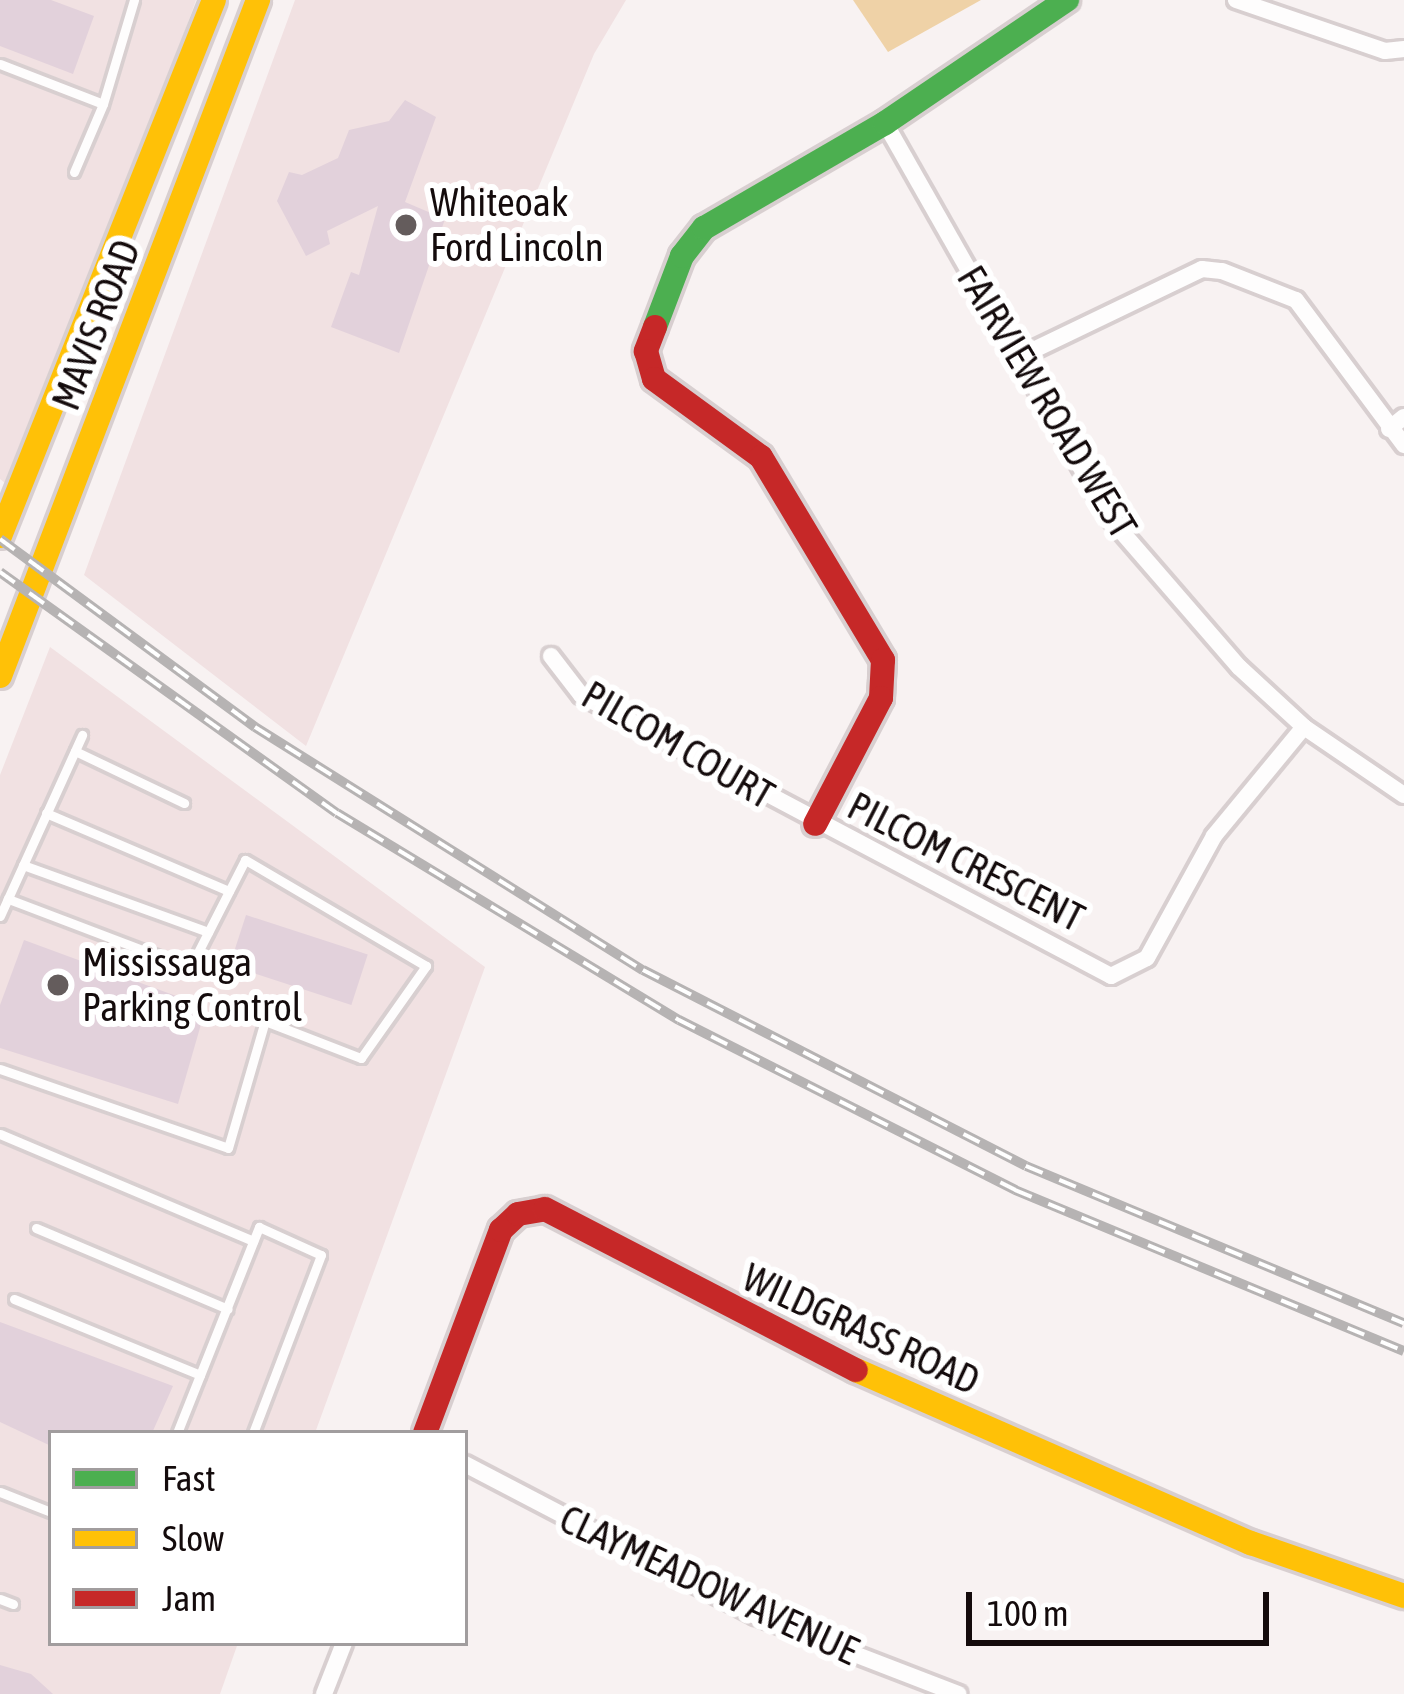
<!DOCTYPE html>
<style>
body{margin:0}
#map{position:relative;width:1404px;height:1694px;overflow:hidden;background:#f8f2f2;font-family:"Asap Condensed",sans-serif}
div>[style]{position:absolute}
.built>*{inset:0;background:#f1e1e2}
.forest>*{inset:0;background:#efd2a7}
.building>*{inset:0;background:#e2d1db;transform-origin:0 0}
.roads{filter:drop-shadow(3px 0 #d8cfd0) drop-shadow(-3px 0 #d8cfd0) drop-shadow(0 3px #d8cfd0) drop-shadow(0 -3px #d8cfd0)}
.lane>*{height:9px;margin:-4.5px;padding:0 4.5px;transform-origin:4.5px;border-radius:4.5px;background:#fefdfd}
.street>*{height:16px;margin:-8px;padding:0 8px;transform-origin:8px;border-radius:8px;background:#fefdfd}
.fast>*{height:24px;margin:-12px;padding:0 12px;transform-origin:12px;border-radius:12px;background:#4caf50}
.slow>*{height:24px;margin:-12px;padding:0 12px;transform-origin:12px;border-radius:12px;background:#ffc107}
.jam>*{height:24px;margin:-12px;padding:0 12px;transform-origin:12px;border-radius:12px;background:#c62828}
.rail>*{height:10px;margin-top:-5px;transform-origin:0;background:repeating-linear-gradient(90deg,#fff 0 18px,#b6b3b3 0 36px);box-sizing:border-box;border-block:3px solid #b6b3b3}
.dots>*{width:33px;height:33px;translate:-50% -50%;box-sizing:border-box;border:6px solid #fff;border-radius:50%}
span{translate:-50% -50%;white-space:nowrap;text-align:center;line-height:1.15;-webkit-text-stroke:12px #fff;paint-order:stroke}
.poi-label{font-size:39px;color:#140b0c}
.left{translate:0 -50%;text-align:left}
.street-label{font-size:39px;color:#140b0c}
.legend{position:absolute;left:48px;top:1430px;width:420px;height:216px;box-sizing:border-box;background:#fff;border:3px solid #a19d9e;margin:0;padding:15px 21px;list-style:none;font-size:36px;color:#140b0c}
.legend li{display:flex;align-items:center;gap:24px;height:60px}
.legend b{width:60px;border:3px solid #a19d9e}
.scale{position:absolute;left:966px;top:1592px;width:303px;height:54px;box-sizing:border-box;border:6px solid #140b0c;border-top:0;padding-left:15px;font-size:36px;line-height:42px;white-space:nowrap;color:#140b0c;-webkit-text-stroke:9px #fff;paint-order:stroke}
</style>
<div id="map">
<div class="built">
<div style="clip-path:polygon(0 0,196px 0,20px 495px,0 479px)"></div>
<div style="clip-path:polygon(295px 0,626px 0,594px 54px,306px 746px,84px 575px)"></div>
<div style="clip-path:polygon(50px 647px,485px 967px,315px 1433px,51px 1433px,51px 1643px,238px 1643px,220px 1694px,0 1694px,0 775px)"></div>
</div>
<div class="forest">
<div style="clip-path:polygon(853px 0,981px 0,888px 52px)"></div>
</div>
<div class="building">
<div style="clip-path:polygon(0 0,51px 0,94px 16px,73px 74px,0 46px)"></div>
<div style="clip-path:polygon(405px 100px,436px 117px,405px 202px,445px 219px,399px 353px,331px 327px,351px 272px,359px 275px,378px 206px,327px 231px,330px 244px,306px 256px,277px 201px,289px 172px,302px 175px,338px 158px,349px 130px,389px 121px)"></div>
<div style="left:246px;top:915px;width:128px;height:53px;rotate:18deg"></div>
<div style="clip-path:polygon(24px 940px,206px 1007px,178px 1104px,0 1048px,0 1005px)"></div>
<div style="clip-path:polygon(0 1322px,173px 1386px,152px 1433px,51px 1433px,51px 1446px,0 1422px)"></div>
<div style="clip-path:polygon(0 1665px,31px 1674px,53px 1694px,0 1694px)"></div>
</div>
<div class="roads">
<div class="lane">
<div style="left:0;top:64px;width:110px;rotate:21.2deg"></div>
<div style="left:103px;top:104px;width:109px;rotate:-73.4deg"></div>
<div style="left:74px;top:172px;width:74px;rotate:-66.9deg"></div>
<div style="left:75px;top:751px;width:121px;rotate:25.5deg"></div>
<div style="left:46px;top:813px;width:199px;rotate:23.1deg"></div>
<div style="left:23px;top:865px;width:197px;rotate:19.9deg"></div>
<div style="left:0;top:916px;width:199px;rotate:-65.6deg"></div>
<div style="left:0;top:1069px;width:241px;rotate:19.1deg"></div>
<div style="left:228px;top:1148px;width:132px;rotate:-73.8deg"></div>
<div style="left:265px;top:1021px;width:103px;rotate:21.1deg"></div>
<div style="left:361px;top:1058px;width:113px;rotate:-54.8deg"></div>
<div style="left:426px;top:966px;width:210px;rotate:-149.6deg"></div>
<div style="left:245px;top:860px;width:121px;rotate:117deg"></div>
<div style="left:190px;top:968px;width:195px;rotate:-159.2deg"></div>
<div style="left:0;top:1134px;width:275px;rotate:22.9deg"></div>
<div style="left:36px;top:1228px;width:208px;rotate:22.9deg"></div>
<div style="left:14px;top:1299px;width:201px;rotate:22.2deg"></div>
<div style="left:177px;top:1433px;width:222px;rotate:-68.3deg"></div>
<div style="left:259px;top:1227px;width:68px;rotate:24.3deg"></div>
<div style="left:321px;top:1255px;width:191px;rotate:110.9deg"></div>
<div style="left:0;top:1492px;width:55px;rotate:21.4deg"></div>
<div style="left:0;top:1599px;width:14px;rotate:21deg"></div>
</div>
<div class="street">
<div style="left:1236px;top:0;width:157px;rotate:18.9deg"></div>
<div style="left:1385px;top:51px;width:19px;rotate:-6deg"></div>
<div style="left:885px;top:123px;width:453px;rotate:60.4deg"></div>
<div style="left:1109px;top:517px;width:198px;rotate:49.1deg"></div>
<div style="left:1239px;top:667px;width:88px;rotate:42.7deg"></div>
<div style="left:1304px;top:727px;width:121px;rotate:34.2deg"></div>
<div style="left:1019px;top:357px;width:203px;rotate:-25.7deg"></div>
<div style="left:1202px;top:269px;width:20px;rotate:6deg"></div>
<div style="left:1222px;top:271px;width:79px;rotate:21.4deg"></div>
<div style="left:1296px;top:300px;width:181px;rotate:53.3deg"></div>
<div style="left:1389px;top:429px;width:19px;rotate:-39deg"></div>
<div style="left:551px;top:656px;width:49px;rotate:52.4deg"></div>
<div style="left:581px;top:695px;width:600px;rotate:27.93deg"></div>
<div style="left:1111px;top:976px;width:40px;rotate:-26.6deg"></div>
<div style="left:1147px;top:958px;width:139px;rotate:-61.2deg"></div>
<div style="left:1214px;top:836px;width:141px;rotate:-50.5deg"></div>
<div style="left:465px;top:1464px;width:328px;rotate:27.6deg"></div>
<div style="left:756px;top:1616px;width:217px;rotate:21.1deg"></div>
<div style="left:324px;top:1694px;width:55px;rotate:-68.6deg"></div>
</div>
<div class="fast">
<div style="left:655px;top:327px;width:76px;rotate:-69.2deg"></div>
<div style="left:682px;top:256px;width:36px;rotate:-52deg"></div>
<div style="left:704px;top:228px;width:209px;rotate:-30.1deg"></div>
<div style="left:885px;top:123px;width:220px;rotate:-34.1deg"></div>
</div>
<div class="slow">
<div style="left:0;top:536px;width:577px;rotate:-68.24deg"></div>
<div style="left:0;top:676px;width:724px;rotate:-69.11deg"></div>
<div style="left:856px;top:1370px;width:431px;rotate:23.7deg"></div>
<div style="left:1251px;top:1543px;width:162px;rotate:19.1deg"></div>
</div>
<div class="jam">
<div style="left:655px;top:327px;width:26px;rotate:111deg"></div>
<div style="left:646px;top:351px;width:29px;rotate:74deg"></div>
<div style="left:654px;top:379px;width:132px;rotate:36.1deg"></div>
<div style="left:761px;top:457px;width:237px;rotate:59deg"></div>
<div style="left:883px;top:660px;width:38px;rotate:93deg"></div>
<div style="left:881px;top:698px;width:142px;rotate:117.6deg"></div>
<div style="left:425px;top:1433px;width:217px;rotate:-69.5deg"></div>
<div style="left:501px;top:1230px;width:23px;rotate:-43deg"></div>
<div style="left:518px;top:1214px;width:27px;rotate:-10deg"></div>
<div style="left:545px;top:1209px;width:350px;rotate:27.4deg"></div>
</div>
</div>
<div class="rail">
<div style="left:0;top:539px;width:317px;rotate:36.4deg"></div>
<div style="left:255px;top:727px;width:458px;rotate:32.1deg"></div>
<div style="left:643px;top:970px;width:430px;rotate:27.1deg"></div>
<div style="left:1026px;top:1166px;width:409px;rotate:22.6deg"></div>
<div style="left:0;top:572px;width:414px;rotate:35.6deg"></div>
<div style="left:337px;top:813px;width:400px;rotate:31.2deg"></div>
<div style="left:679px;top:1020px;width:377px;rotate:26.8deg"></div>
<div style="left:1015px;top:1190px;width:421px;rotate:22.5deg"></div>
</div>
<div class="dots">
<div style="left:406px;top:225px;background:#645c5c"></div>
<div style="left:58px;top:985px;background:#645c5c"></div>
</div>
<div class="poi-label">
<span class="left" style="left:430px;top:225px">Whiteoak<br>Ford Lincoln</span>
<span class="left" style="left:82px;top:985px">Mississauga<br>Parking Control</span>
</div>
<div class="street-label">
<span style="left:96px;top:325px;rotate:-69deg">MAVIS ROAD</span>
<span style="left:1047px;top:402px;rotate:59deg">FAIRVIEW ROAD WEST</span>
<span style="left:678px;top:745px;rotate:30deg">PILCOM COURT</span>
<span style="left:966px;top:862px;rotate:27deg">PILCOM CRESCENT</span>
<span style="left:861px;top:1329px;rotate:25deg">WILDGRASS ROAD</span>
<span style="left:709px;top:1585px;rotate:25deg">CLAYMEADOW AVENUE</span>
</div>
<ul class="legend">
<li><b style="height:15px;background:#4caf50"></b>Fast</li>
<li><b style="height:15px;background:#ffc107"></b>Slow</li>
<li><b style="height:15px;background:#c62828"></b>Jam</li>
</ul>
<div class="scale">100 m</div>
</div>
